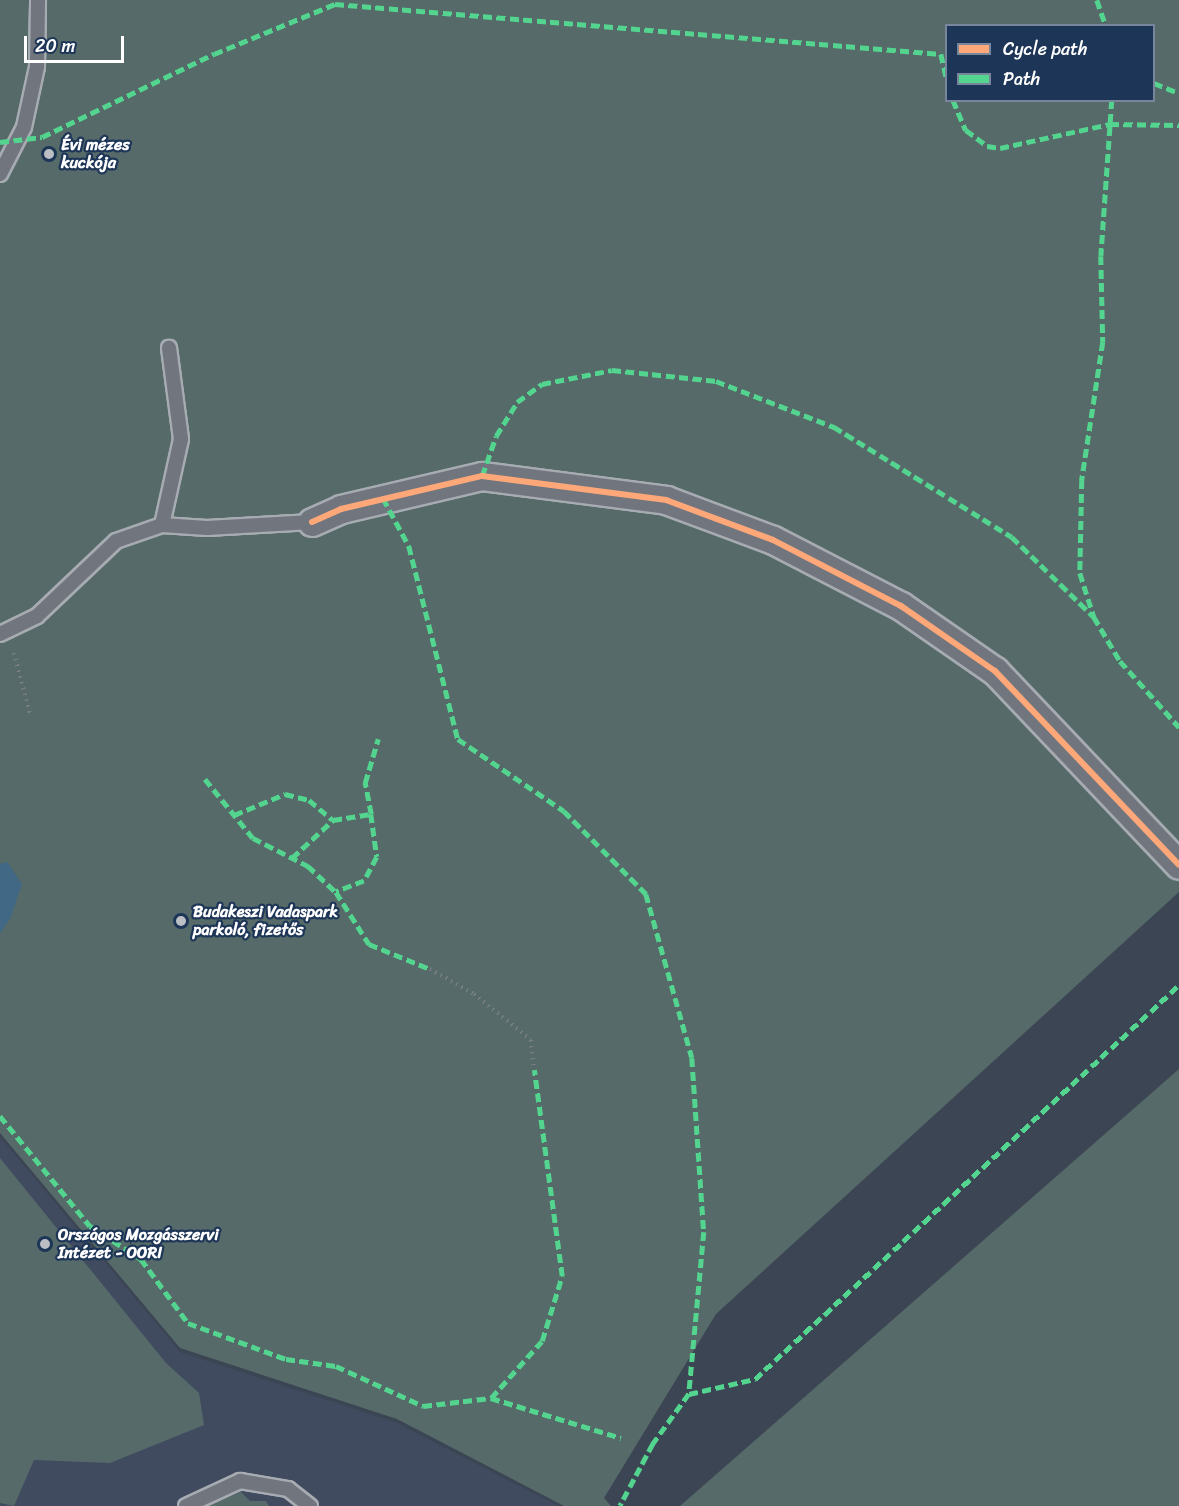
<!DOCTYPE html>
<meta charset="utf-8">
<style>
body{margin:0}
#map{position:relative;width:1179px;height:1506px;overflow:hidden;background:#3c4553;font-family:Sriracha,sans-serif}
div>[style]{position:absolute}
.built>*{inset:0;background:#404b60}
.green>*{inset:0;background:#566b69}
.water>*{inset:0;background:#416885}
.path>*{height:4px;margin-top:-2px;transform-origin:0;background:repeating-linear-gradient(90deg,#787e86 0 1.5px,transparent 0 6px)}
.roads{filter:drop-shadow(2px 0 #a7abb2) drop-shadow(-2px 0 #a7abb2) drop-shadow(0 2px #a7abb2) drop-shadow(0 -2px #a7abb2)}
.lane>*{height:14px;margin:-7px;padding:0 7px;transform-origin:7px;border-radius:7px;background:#70757e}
.street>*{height:27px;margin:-13.5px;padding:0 13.5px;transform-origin:13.5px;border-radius:13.5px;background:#70757e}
.quiet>*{height:4.5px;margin-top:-2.25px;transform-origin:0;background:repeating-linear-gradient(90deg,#53d58f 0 9px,transparent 0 13.5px)}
.cycleway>*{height:6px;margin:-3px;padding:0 3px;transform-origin:3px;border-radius:3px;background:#fea87a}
.dots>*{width:16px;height:16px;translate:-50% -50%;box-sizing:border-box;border:3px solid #1d3557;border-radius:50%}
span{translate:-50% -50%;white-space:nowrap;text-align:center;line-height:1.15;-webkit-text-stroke:4.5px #1d3557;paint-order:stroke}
.poi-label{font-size:16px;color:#fff;font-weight:700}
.left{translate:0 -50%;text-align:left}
.legend{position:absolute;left:945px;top:24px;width:210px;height:78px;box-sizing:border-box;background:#1d3557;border:2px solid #77869a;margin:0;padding:8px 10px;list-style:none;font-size:18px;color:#fff}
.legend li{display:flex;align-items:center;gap:12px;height:30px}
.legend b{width:30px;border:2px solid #77869a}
.scale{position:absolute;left:24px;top:36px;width:100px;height:27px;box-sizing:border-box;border:3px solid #fff;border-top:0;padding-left:8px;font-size:18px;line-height:21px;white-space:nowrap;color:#fff;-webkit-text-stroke:4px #1d3557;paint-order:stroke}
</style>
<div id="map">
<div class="built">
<div style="clip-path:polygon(0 1137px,180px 1352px,397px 1423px,558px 1506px,0 1506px)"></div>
</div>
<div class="green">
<div style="clip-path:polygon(evenodd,0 0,1179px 0,1179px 892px,716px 1314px,604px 1498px,611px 1506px,564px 1506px,397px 1419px,180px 1348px,0 1133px,0 0,946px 26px,1154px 26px,1154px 100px,946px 100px,946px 26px)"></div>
<div style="clip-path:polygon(1179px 1069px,1179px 1506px,680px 1506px)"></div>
<div style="clip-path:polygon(0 1158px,166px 1363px,199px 1393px,204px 1425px,110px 1463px,34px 1460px,14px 1506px,0 1503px)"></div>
<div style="clip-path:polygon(241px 1492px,250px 1501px,266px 1501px,269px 1506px,207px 1506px)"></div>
</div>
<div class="water">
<div style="clip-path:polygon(7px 862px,22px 884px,10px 919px,0 933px,0 864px)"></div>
</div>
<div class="path">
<div style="left:14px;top:653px;width:63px;rotate:75.3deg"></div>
<div style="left:430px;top:969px;width:51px;rotate:29.6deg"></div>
<div style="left:474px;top:994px;width:73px;rotate:38.9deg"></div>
<div style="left:531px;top:1040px;width:30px;rotate:84deg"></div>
</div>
<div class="roads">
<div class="lane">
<div style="left:0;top:174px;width:53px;rotate:-62.9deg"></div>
<div style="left:24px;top:127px;width:61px;rotate:-77.8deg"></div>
<div style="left:37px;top:67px;width:67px;rotate:-89.1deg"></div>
<div style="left:162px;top:525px;width:88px;rotate:-77.5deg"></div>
<div style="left:181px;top:439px;width:92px;rotate:-97.5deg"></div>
<div style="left:0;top:634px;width:41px;rotate:-25.9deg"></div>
<div style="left:37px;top:616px;width:109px;rotate:-43.5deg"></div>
<div style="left:116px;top:541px;width:49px;rotate:-19.2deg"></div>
<div style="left:162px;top:525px;width:45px;rotate:3.8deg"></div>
<div style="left:207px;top:528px;width:105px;rotate:-3.3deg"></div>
<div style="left:186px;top:1506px;width:60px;rotate:-24.8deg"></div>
<div style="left:240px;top:1481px;width:49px;rotate:9.5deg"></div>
<div style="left:288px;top:1489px;width:28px;rotate:38deg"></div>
</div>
<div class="street">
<div style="left:312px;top:522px;width:32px;rotate:-24deg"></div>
<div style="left:341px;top:509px;width:145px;rotate:-13.2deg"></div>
<div style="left:482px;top:476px;width:186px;rotate:7.4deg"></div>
<div style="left:666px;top:500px;width:114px;rotate:20.5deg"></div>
<div style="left:773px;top:540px;width:144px;rotate:27.3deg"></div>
<div style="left:901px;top:606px;width:114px;rotate:34.7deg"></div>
<div style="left:995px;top:671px;width:267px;rotate:46.5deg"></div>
</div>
</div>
<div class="quiet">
<div style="left:1097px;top:0;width:28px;rotate:71deg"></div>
<div style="left:1154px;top:83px;width:27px;rotate:22deg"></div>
<div style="left:953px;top:100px;width:33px;rotate:67deg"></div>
<div style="left:966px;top:130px;width:26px;rotate:37deg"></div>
<div style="left:987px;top:146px;width:13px;rotate:9deg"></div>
<div style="left:1000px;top:148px;width:113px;rotate:-12.3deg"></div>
<div style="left:1110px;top:124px;width:69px;rotate:0.8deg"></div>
<div style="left:1112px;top:100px;width:156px;rotate:94deg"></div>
<div style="left:1101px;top:256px;width:86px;rotate:88.7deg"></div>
<div style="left:1103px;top:342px;width:140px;rotate:98.7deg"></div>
<div style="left:1082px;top:480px;width:93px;rotate:91.2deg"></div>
<div style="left:1080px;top:573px;width:46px;rotate:72.3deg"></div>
<div style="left:1094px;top:617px;width:51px;rotate:59.4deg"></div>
<div style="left:1120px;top:661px;width:89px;rotate:48.2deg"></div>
<div style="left:0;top:142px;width:42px;rotate:-6.8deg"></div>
<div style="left:42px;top:137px;width:191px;rotate:-25.8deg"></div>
<div style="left:214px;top:54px;width:131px;rotate:-22.5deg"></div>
<div style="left:335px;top:4px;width:608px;rotate:4.72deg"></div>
<div style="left:941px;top:54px;width:23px;rotate:77deg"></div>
<div style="left:482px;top:476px;width:42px;rotate:-70.7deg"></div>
<div style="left:496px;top:436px;width:40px;rotate:-58deg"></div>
<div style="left:517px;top:402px;width:31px;rotate:-36deg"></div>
<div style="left:542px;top:384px;width:71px;rotate:-11.3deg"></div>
<div style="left:612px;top:370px;width:105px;rotate:6deg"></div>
<div style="left:716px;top:381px;width:127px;rotate:21.3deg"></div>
<div style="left:834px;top:427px;width:209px;rotate:31.7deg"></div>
<div style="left:1012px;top:537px;width:115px;rotate:44.3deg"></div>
<div style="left:383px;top:498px;width:55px;rotate:61.6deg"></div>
<div style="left:409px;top:546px;width:199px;rotate:75.8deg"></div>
<div style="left:458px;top:739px;width:128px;rotate:34.2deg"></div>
<div style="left:564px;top:811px;width:117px;rotate:45.3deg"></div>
<div style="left:646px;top:894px;width:170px;rotate:74.3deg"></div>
<div style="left:692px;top:1058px;width:174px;rotate:86.1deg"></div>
<div style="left:704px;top:1232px;width:163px;rotate:95.3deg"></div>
<div style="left:689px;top:1394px;width:62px;rotate:125.8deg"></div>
<div style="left:653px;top:1444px;width:70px;rotate:118deg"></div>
<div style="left:205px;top:779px;width:76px;rotate:50.9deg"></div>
<div style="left:253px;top:838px;width:62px;rotate:27deg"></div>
<div style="left:308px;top:866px;width:38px;rotate:43deg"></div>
<div style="left:336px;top:892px;width:62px;rotate:57.6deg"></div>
<div style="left:369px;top:944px;width:66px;rotate:22.3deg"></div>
<div style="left:371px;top:814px;width:32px;rotate:-101deg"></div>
<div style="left:365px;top:783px;width:46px;rotate:-73.5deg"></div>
<div style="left:234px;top:815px;width:55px;rotate:-22.4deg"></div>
<div style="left:285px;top:794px;width:25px;rotate:14deg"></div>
<div style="left:309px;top:800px;width:31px;rotate:40deg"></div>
<div style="left:292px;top:858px;width:56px;rotate:-42.8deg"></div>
<div style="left:333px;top:820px;width:38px;rotate:-9deg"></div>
<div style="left:371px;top:814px;width:43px;rotate:82.1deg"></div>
<div style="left:377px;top:857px;width:27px;rotate:118deg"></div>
<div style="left:364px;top:881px;width:30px;rotate:159deg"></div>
<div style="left:0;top:1116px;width:142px;rotate:50.7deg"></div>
<div style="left:90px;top:1226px;width:61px;rotate:32.9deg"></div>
<div style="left:141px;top:1259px;width:79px;rotate:53.7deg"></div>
<div style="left:188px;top:1323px;width:104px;rotate:20.2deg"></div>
<div style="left:286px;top:1359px;width:50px;rotate:8deg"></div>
<div style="left:336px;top:1366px;width:96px;rotate:24.7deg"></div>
<div style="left:423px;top:1406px;width:68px;rotate:-6.7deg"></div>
<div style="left:491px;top:1398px;width:76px;rotate:-48.2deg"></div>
<div style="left:542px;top:1341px;width:68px;rotate:-72.9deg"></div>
<div style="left:562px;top:1276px;width:208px;rotate:-97.7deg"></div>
<div style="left:689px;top:1394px;width:68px;rotate:-12.8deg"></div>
<div style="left:755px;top:1379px;width:579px;rotate:-42.9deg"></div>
<div style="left:491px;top:1398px;width:136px;rotate:17.1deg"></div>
</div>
<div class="cycleway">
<div style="left:312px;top:522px;width:32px;rotate:-24deg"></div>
<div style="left:341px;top:509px;width:145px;rotate:-13.2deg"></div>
<div style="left:482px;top:476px;width:186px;rotate:7.4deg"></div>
<div style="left:666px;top:500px;width:114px;rotate:20.5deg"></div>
<div style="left:773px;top:540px;width:144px;rotate:27.3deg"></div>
<div style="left:901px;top:606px;width:114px;rotate:34.7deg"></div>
<div style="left:995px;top:671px;width:267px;rotate:46.5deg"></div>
</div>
<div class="dots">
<div style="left:49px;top:154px;background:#bbbec3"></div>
<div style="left:181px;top:921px;background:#bbbec3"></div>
<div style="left:45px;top:1244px;background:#bbbec3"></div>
</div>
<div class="poi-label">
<span class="left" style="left:61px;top:154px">Évi mézes<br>kuckója</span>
<span class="left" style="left:193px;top:921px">Budakeszi Vadaspark<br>parkoló, fizetős</span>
<span class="left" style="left:58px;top:1244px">Országos Mozgásszervi<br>Intézet - OORI</span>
</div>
<ul class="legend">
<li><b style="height:8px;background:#fea87a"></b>Cycle path</li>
<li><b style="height:8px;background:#53d58f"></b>Path</li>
</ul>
<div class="scale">20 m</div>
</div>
